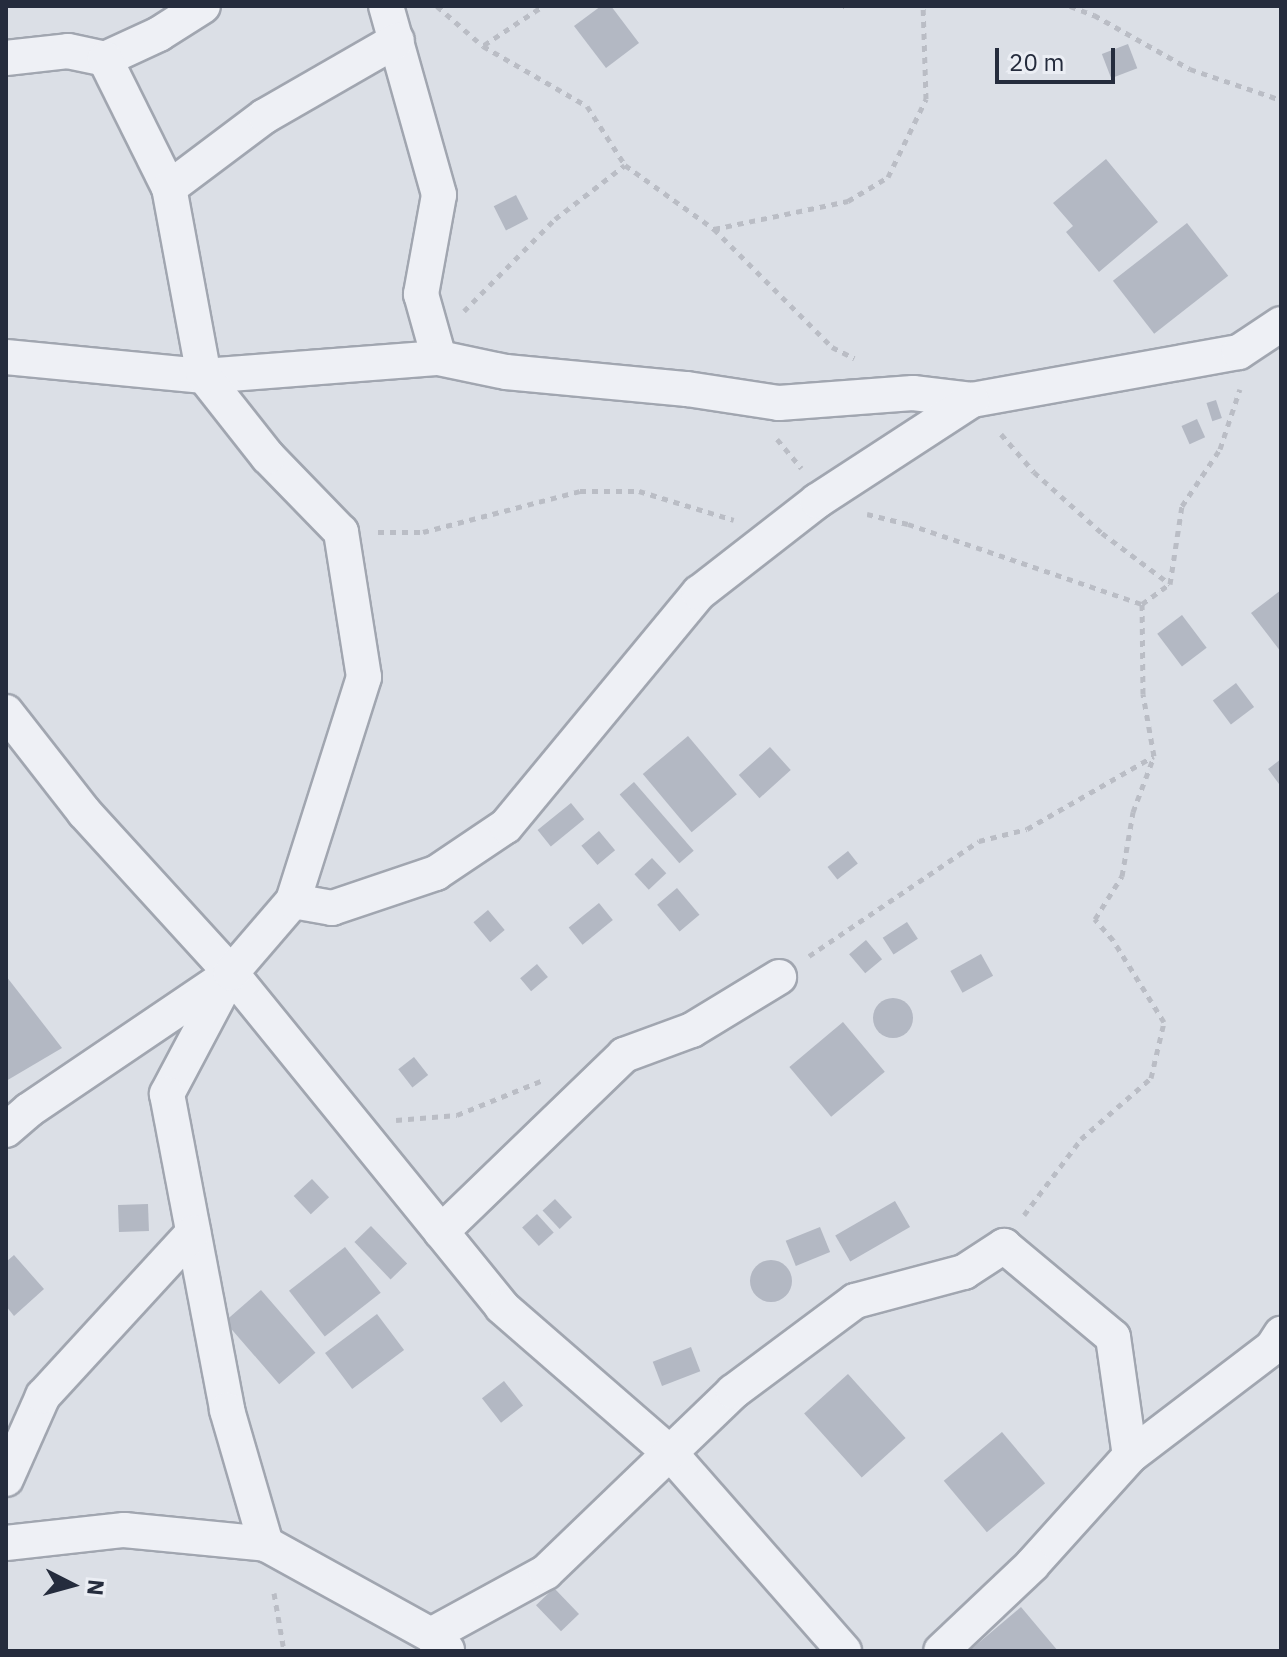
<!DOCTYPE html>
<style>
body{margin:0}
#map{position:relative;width:1287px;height:1657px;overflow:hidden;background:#dbdfe6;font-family:"IBM Plex Sans",sans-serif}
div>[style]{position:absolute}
.building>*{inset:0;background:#b3b8c3;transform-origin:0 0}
.round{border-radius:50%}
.path>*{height:5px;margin-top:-2.5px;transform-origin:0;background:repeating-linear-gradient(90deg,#babdc5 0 6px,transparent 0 12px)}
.roads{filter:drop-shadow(2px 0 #a1a6b0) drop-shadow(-2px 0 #a1a6b0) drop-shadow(0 2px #a1a6b0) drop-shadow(0 -2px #a1a6b0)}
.minor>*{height:34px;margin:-17px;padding:0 17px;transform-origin:17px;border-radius:17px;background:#eef0f5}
span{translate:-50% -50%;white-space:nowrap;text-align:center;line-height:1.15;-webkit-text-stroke:6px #ebeef4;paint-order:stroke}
.frame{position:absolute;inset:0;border:8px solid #252c3d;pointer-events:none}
.north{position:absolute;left:32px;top:1545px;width:80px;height:80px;-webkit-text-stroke:6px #ebeef4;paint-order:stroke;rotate:96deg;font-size:22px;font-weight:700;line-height:32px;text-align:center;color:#252c3d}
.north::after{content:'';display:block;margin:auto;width:28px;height:36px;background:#252c3d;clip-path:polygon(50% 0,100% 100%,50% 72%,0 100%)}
.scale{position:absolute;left:995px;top:48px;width:120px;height:36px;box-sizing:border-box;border:4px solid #252c3d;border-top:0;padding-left:10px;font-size:24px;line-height:28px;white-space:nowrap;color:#252c3d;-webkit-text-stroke:6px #ebeef4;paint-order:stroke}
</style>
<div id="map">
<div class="building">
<div style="clip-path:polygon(601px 6px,611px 6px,639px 43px,606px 68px,574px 26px)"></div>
<div style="left:1128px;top:44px;width:26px;height:28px;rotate:69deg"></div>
<div style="clip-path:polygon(1106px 159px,1158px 222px,1099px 272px,1066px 232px,1073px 226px,1053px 203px)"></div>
<div style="left:516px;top:195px;width:27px;height:25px;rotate:63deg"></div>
<div style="left:1187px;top:223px;width:67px;height:94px;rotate:52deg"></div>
<div style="left:1216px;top:400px;width:19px;height:10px;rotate:72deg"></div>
<div style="left:1197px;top:419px;width:20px;height:17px;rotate:66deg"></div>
<div style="clip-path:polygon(1281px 590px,1281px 652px,1251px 613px)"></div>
<div style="left:1182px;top:615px;width:41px;height:31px;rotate:53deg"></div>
<div style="left:1236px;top:683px;width:30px;height:29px;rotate:53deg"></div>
<div style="left:688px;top:736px;width:76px;height:59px;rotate:50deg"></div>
<div style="left:770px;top:747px;width:31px;height:42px;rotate:48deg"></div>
<div style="clip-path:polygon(1281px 759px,1281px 783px,1279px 784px,1268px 769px)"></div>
<div style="left:634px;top:782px;width:91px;height:19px;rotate:49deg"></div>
<div style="left:571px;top:803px;width:21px;height:43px;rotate:51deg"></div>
<div style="left:599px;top:831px;width:25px;height:23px;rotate:50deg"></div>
<div style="left:848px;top:851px;width:16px;height:26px;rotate:52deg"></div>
<div style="left:652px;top:858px;width:21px;height:24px;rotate:47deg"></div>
<div style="left:677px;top:888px;width:35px;height:26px;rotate:50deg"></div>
<div style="left:599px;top:903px;width:22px;height:39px;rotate:51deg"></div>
<div style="left:488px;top:910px;width:26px;height:19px;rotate:50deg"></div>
<div style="left:907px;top:922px;width:20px;height:29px;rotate:57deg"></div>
<div style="left:866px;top:940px;width:25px;height:22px;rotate:50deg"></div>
<div style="left:981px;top:954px;width:25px;height:35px;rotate:61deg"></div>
<div style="left:537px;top:964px;width:17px;height:22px;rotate:50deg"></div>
<div style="clip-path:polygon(6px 976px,62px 1048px,6px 1081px)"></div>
<div class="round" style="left:873px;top:998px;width:40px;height:40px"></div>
<div style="left:843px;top:1022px;width:65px;height:70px;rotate:50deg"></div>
<div style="left:414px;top:1057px;width:23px;height:20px;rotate:52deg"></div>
<div style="left:312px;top:1179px;width:25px;height:25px;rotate:47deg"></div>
<div style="left:555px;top:1199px;width:25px;height:17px;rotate:47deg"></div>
<div style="left:895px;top:1201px;width:30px;height:69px;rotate:60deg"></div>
<div style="left:148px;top:1204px;width:27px;height:30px;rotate:88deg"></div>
<div style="left:537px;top:1214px;width:25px;height:20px;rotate:48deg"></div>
<div style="left:371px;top:1226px;width:52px;height:23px;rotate:46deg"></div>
<div style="left:820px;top:1227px;width:27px;height:37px;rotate:68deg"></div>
<div style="left:345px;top:1247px;width:58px;height:71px;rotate:52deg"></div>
<div style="clip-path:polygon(14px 1255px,44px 1289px,14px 1316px,6px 1306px,6px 1262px)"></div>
<div class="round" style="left:750px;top:1260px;width:42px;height:42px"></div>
<div style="left:261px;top:1290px;width:83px;height:48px;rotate:49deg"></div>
<div style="left:377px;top:1314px;width:45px;height:65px;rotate:53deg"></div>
<div style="left:691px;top:1347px;width:26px;height:41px;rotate:69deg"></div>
<div style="left:848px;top:1374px;width:86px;height:59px;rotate:48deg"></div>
<div style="left:504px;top:1381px;width:31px;height:28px;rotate:52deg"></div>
<div style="left:1002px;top:1432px;width:67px;height:76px;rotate:50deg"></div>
<div style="left:554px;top:1588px;width:36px;height:25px;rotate:46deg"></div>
<div style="clip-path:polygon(1021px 1607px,1058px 1651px,969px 1651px)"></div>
</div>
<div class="path">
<div style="left:437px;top:6px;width:61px;rotate:41deg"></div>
<div style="left:483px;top:46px;width:120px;rotate:30deg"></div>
<div style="left:587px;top:106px;width:70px;rotate:57.2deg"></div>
<div style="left:625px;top:165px;width:110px;rotate:35.7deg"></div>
<div style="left:714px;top:229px;width:137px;rotate:-11.8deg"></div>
<div style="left:848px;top:201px;width:47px;rotate:-31deg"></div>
<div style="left:888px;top:177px;width:87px;rotate:-64deg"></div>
<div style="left:926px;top:99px;width:93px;rotate:-91.8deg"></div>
<div style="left:843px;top:6px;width:1px"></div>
<div style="left:1070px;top:6px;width:26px;rotate:21deg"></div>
<div style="left:1094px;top:15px;width:110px;rotate:29.4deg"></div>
<div style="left:1190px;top:69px;width:96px;rotate:18.8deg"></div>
<div style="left:484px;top:45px;width:71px;rotate:-33.5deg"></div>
<div style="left:714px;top:229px;width:167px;rotate:45deg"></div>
<div style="left:832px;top:347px;width:25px;rotate:27deg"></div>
<div style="left:464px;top:311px;width:129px;rotate:-45.3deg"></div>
<div style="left:555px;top:219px;width:88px;rotate:-37.6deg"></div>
<div style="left:1001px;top:434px;width:50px;rotate:49deg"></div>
<div style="left:1034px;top:472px;width:91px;rotate:41.9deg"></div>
<div style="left:1102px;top:533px;width:85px;rotate:36.9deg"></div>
<div style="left:777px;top:439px;width:38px;rotate:50deg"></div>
<div style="left:867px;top:514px;width:42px;rotate:13.7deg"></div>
<div style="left:908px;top:524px;width:247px;rotate:18.9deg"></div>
<div style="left:378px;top:532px;width:45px"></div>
<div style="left:423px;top:532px;width:162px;rotate:-14.6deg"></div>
<div style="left:580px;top:491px;width:59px"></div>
<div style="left:639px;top:491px;width:99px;rotate:17deg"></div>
<div style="left:809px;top:956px;width:205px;rotate:-34.1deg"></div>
<div style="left:979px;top:841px;width:49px;rotate:-14deg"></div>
<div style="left:1027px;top:829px;width:146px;rotate:-29.9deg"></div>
<div style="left:396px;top:1120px;width:61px;rotate:-4.7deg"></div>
<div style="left:457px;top:1115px;width:93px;rotate:-22.1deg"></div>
<div style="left:1024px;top:1215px;width:95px;rotate:-53.1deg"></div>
<div style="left:1081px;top:1139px;width:93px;rotate:-41.1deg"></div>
<div style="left:1151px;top:1078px;width:57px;rotate:-76.9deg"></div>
<div style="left:1164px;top:1022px;width:97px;rotate:-121.9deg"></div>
<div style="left:1113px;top:940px;width:28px;rotate:-131deg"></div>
<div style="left:1095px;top:919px;width:51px;rotate:-57.9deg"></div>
<div style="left:1122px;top:876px;width:65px;rotate:-80.2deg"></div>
<div style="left:1133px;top:812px;width:60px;rotate:-69.4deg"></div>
<div style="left:1154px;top:756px;width:63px;rotate:-100.1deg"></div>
<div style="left:1143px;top:694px;width:90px;rotate:-90.6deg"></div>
<div style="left:1142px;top:604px;width:34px;rotate:-36deg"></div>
<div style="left:1170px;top:584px;width:79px;rotate:-81.3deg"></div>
<div style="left:1182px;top:506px;width:69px;rotate:-56.3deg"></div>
<div style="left:1220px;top:449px;width:63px;rotate:-71.6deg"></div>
<div style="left:274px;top:1593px;width:59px;rotate:80.2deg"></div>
</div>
<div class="roads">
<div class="minor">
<div style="left:386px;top:6px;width:196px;rotate:74.3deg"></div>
<div style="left:439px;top:195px;width:101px;rotate:100.3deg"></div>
<div style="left:421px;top:294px;width:66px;rotate:74.3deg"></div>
<div style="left:6px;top:58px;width:62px;rotate:-6.4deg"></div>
<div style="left:68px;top:51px;width:38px;rotate:12deg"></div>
<div style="left:105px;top:59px;width:60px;rotate:-24.8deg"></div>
<div style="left:159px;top:34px;width:52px;rotate:-32.5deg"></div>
<div style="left:105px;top:59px;width:144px;rotate:63.6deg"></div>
<div style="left:6px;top:357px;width:199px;rotate:5.5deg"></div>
<div style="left:204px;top:376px;width:236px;rotate:-4.4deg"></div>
<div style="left:439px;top:358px;width:68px;rotate:11.8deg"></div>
<div style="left:506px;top:372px;width:182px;rotate:5.4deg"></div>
<div style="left:687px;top:389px;width:93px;rotate:8.7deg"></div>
<div style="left:779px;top:403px;width:134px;rotate:-4.3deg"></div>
<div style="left:913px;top:393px;width:59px;rotate:6.8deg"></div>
<div style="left:972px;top:400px;width:271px;rotate:-10.2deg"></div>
<div style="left:1239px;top:352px;width:50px;rotate:-33.7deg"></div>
<div style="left:6px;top:712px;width:127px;rotate:52deg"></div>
<div style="left:84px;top:812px;width:218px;rotate:47.6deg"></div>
<div style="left:231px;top:973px;width:137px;rotate:117.9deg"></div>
<div style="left:167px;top:1094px;width:322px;rotate:79.2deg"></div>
<div style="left:227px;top:1410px;width:140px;rotate:73.8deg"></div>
<div style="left:293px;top:901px;width:40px;rotate:10deg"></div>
<div style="left:332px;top:908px;width:110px;rotate:-18.6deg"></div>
<div style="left:436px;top:873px;width:84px;rotate:-33.9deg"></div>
<div style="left:506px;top:826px;width:303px;rotate:-50.4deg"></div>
<div style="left:699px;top:593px;width:150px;rotate:-37.9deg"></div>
<div style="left:817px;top:501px;width:185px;rotate:-33.1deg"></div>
<div style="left:231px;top:973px;width:430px;rotate:50.9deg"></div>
<div style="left:502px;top:1307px;width:224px;rotate:41deg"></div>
<div style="left:671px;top:1454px;width:262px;rotate:48.7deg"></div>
<div style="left:6px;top:1130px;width:30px;rotate:-41deg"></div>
<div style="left:29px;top:1110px;width:244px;rotate:-34.1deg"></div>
<div style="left:231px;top:973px;width:95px;rotate:-49.3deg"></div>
<div style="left:293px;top:901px;width:235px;rotate:-72.4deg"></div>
<div style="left:364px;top:677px;width:147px;rotate:-99deg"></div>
<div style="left:341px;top:532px;width:105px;rotate:-134.2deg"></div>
<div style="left:268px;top:457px;width:103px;rotate:-128.3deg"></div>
<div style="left:204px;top:376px;width:191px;rotate:-100.5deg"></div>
<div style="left:169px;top:188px;width:120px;rotate:-36.9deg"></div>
<div style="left:265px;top:116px;width:152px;rotate:-29.9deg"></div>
<div style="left:441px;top:1232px;width:255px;rotate:-44deg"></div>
<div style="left:624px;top:1055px;width:72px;rotate:-20.2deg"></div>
<div style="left:692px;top:1030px;width:102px;rotate:-31.3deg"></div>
<div style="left:1130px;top:1456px;width:178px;rotate:-37.3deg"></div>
<div style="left:1272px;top:1348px;width:17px;rotate:-57deg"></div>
<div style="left:6px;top:1479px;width:91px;rotate:-66deg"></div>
<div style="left:43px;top:1396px;width:222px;rotate:-47.4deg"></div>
<div style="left:6px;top:1543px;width:119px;rotate:-6.3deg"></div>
<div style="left:124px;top:1530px;width:143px;rotate:5.6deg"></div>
<div style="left:266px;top:1544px;width:188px;rotate:28.9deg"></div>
<div style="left:431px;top:1635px;width:22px;rotate:43deg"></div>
<div style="left:431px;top:1635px;width:131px;rotate:-28.7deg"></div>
<div style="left:546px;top:1572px;width:260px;rotate:-43.9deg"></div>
<div style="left:733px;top:1392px;width:152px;rotate:-36.7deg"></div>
<div style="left:855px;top:1301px;width:113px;rotate:-14.9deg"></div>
<div style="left:964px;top:1272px;width:48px;rotate:-33deg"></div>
<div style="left:1004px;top:1246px;width:142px;rotate:39.9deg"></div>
<div style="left:1113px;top:1337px;width:120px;rotate:81.9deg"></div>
<div style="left:1130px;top:1456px;width:147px;rotate:132deg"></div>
<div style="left:1032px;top:1565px;width:125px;rotate:136.6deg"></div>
</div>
</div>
<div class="frame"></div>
<div class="north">N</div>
<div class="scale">20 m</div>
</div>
